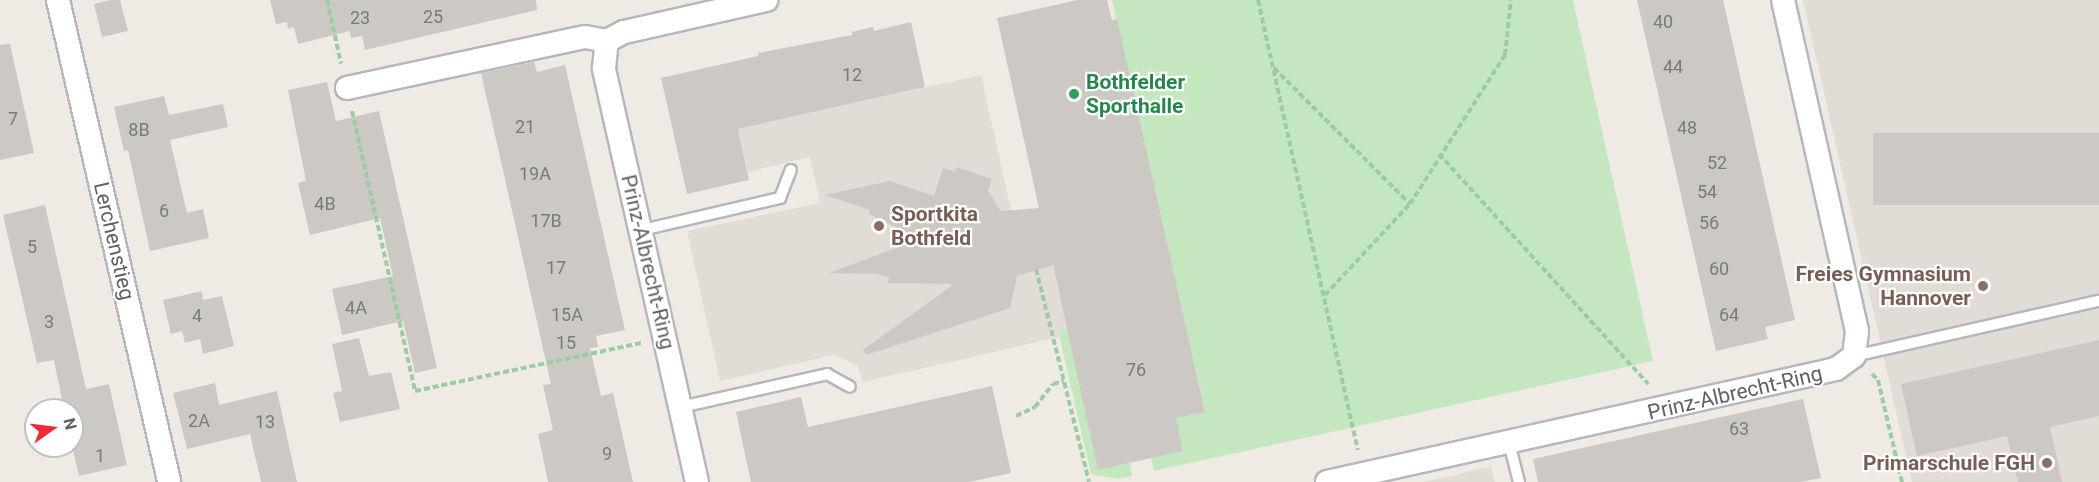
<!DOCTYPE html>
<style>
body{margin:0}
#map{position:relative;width:2099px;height:482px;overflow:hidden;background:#efebe4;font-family:Roboto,sans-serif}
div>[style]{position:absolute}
.education>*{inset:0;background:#e1dcd5}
.green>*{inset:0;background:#c5e7bf}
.building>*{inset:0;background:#ccc8c3;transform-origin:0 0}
.path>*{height:4px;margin-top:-2px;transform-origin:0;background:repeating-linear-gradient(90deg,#9bcda2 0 6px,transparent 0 9px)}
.roads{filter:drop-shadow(2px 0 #b4b7bb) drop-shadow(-2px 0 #b4b7bb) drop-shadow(0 2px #b4b7bb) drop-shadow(0 -2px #b4b7bb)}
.service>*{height:10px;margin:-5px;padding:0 5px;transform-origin:5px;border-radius:5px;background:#fff}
.minor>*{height:22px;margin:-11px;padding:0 11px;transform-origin:11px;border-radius:11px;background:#fff}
.dots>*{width:16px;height:16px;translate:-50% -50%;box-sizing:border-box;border:3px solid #fff;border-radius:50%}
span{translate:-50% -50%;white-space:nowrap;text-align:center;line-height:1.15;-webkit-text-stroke:4.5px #fff;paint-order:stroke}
.number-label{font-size:18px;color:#787b7c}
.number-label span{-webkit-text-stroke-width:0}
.leisure-label{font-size:21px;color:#27864d;font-weight:700}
.left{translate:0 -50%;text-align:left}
.education-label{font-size:21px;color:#785e54;font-weight:700}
.right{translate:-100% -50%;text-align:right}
.street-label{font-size:21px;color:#5c6165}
.north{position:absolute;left:24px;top:398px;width:60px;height:60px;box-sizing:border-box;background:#fff;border:2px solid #bec0c1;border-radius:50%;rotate:76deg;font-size:16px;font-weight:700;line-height:24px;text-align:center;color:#5c6165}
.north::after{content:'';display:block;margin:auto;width:21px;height:27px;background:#ed2b37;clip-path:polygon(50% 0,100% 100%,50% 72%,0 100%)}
</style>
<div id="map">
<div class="education">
<div style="clip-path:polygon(1803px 0,2099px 0,2099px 482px,1912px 482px)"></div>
<div style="clip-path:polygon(981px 75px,1011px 210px,1025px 211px,1042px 220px,1067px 328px,1058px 330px,1059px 337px,863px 382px,858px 366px,834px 355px,720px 381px,687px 231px,820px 203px,810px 157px,748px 172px,738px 129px)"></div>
<div style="clip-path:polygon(1491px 466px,1495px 482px,1422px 482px,1451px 476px)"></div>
</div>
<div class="green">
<div style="clip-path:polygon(1112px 0,1573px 0,1653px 361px,1154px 471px,1151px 458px,1179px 452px,1176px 418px,1205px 411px)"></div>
<div style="clip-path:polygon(1067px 328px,1098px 466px,1102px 469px,1130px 463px,1132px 476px,1118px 479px,1091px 474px,1058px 330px)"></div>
</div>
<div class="building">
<div style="clip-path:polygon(110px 0,120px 0,128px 31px,102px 37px,94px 4px)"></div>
<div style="clip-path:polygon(270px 0,536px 0,537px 10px,365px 50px,362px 36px,351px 38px,350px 31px,298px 44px,294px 27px,288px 29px,287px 22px,276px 24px)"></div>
<div style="clip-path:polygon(1077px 0,1107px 0,1112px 20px,1117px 19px,1205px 412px,1176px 418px,1183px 451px,1098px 470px,1053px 265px,1017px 276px,1010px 308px,866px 355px,863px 350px,954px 284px,888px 283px,889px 277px,878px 274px,829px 273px,920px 239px,869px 214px,870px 210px,825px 195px,890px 181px,934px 196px,943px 168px,955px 172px,956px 167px,992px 179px,988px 191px,1001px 211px,1039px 208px,997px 18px)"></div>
<div style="clip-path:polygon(1637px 0,1723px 0,1795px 320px,1765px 327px,1768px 339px,1716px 351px)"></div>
<div style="clip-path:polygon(911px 22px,925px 87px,738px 129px,749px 180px,687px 194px,661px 78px,758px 56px,758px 53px,852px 35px,852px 32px,873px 27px,874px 31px)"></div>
<div style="clip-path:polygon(10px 44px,34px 153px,0 160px,0 45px)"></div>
<div style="clip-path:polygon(534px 62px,537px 72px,565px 65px,625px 330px,596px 336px,598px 347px,590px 348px,601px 396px,613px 393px,633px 482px,548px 482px,538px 434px,553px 430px,543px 385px,551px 384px,481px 73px)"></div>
<div style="clip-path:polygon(327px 82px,336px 121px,379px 111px,437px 368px,415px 373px,403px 321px,342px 335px,332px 289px,393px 276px,380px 218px,310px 235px,298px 183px,306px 181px,288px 90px)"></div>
<div style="clip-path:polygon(164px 96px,169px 115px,223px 104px,228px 127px,170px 140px,187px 213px,203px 209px,209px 238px,150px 251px,128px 150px,124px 151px,114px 107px)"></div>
<div style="left:2099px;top:133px;width:72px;height:226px;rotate:90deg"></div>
<div style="clip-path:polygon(45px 205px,86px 389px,109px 384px,127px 465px,79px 476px,72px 446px,72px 410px,64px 410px,54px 360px,37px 363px,3px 215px)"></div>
<div style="clip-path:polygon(202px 291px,203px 300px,222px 296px,234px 346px,203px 354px,200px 339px,185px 343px,182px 331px,171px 334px,163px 300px)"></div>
<div style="clip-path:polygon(359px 338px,369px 376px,391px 372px,400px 409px,340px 422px,333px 393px,342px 391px,332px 344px)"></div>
<div style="clip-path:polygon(2099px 340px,2099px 416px,2050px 427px,2062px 482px,2018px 482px,2007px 436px,1917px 456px,1901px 384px)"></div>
<div style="clip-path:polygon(215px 383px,219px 405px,277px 391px,297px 482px,261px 482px,250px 434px,187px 449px,173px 393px)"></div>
<div style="clip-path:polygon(992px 386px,1011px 473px,969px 482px,751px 482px,736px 412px,801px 397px,808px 427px)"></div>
<div style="clip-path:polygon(1803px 399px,1821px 478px,1801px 482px,1538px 482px,1533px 459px)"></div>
</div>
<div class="path">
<div style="left:327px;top:0;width:65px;rotate:77.5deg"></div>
<div style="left:1258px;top:0;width:461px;rotate:77.5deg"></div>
<div style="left:1274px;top:68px;width:192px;rotate:45deg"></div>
<div style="left:352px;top:111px;width:287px;rotate:77.3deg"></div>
<div style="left:415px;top:391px;width:231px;rotate:-12deg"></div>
<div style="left:1439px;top:154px;width:311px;rotate:47.7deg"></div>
<div style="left:1036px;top:269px;width:219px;rotate:76deg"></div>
<div style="left:1325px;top:295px;width:125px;rotate:-47deg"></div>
<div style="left:1410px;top:204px;width:177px;rotate:-57.5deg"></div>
<div style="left:1505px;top:55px;width:55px;rotate:-83.8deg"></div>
<div style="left:1872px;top:374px;width:8px;rotate:45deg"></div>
<div style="left:1878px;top:380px;width:105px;rotate:76.8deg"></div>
<div style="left:1016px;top:416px;width:21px;rotate:-25deg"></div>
<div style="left:1035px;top:407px;width:29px;rotate:-52deg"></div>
<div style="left:1053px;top:384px;width:11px;rotate:-15deg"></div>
</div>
<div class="roads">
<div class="service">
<div style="left:642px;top:230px;width:142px;rotate:-13.1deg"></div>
<div style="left:780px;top:198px;width:30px;rotate:-69deg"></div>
<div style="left:1854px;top:356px;width:251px;rotate:-12.7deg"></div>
<div style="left:681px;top:407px;width:150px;rotate:-12.7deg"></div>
<div style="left:827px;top:374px;width:26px;rotate:29deg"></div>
<div style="left:1509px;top:443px;width:40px;rotate:75.6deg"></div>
</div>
<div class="minor">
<div style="left:58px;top:0;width:495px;rotate:77deg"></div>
<div style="left:347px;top:88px;width:243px;rotate:-12.1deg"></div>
<div style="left:585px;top:37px;width:22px;rotate:10deg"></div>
<div style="left:697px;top:482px;width:424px;rotate:-102.7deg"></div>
<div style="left:604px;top:68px;width:27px;rotate:-84deg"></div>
<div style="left:607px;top:41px;width:19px;rotate:-28deg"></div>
<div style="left:624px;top:32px;width:146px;rotate:-12.7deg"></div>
<div style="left:1327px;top:482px;width:521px;rotate:-12.52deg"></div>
<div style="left:1836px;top:369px;width:22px;rotate:-36deg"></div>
<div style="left:1854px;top:356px;width:25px;rotate:-83deg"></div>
<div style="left:1857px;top:331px;width:339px;rotate:-102.6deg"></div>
</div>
</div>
<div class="dots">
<div style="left:1074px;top:94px;background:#2e9e5b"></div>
<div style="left:879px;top:226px;background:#8d6e63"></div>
<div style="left:1983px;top:286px;background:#8d6e63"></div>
<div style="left:2047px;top:463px;background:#8d6e63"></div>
</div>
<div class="number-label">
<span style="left:433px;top:17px">25</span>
<span style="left:360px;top:18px">23</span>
<span style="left:1663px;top:22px">40</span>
<span style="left:1673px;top:67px">44</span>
<span style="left:852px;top:75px">12</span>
<span style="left:13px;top:119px">7</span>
<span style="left:525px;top:127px">21</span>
<span style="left:1687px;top:128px">48</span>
<span style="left:139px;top:130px">8B</span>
<span style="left:1717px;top:163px">52</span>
<span style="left:535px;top:174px">19A</span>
<span style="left:1707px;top:192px">54</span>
<span style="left:325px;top:204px">4B</span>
<span style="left:164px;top:211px">6</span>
<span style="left:546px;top:221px">17B</span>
<span style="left:1709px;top:223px">56</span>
<span style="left:32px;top:247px">5</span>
<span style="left:556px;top:268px">17</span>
<span style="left:1719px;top:269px">60</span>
<span style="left:356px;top:308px">4A</span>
<span style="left:567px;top:315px">15A</span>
<span style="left:1729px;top:315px">64</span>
<span style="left:197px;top:316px">4</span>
<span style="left:49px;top:322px">3</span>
<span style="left:566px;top:343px">15</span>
<span style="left:1136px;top:370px">76</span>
<span style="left:199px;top:421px">2A</span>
<span style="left:265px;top:422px">13</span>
<span style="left:1739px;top:429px">63</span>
<span style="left:607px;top:454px">9</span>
<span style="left:100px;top:456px">1</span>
</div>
<div class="leisure-label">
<span class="left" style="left:1086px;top:94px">Bothfelder<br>Sporthalle</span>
</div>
<div class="education-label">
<span class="left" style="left:891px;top:226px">Sportkita<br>Bothfeld</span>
<span class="right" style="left:1971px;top:286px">Freies Gymnasium<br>Hannover</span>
<span class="right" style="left:2035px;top:463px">Primarschule FGH</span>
</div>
<div class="street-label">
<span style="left:114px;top:241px;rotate:77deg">Lerchenstieg</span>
<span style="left:648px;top:262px;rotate:77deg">Prinz-Albrecht-Ring</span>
<span style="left:1735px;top:393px;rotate:-13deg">Prinz-Albrecht-Ring</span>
</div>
<div class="north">N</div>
</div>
